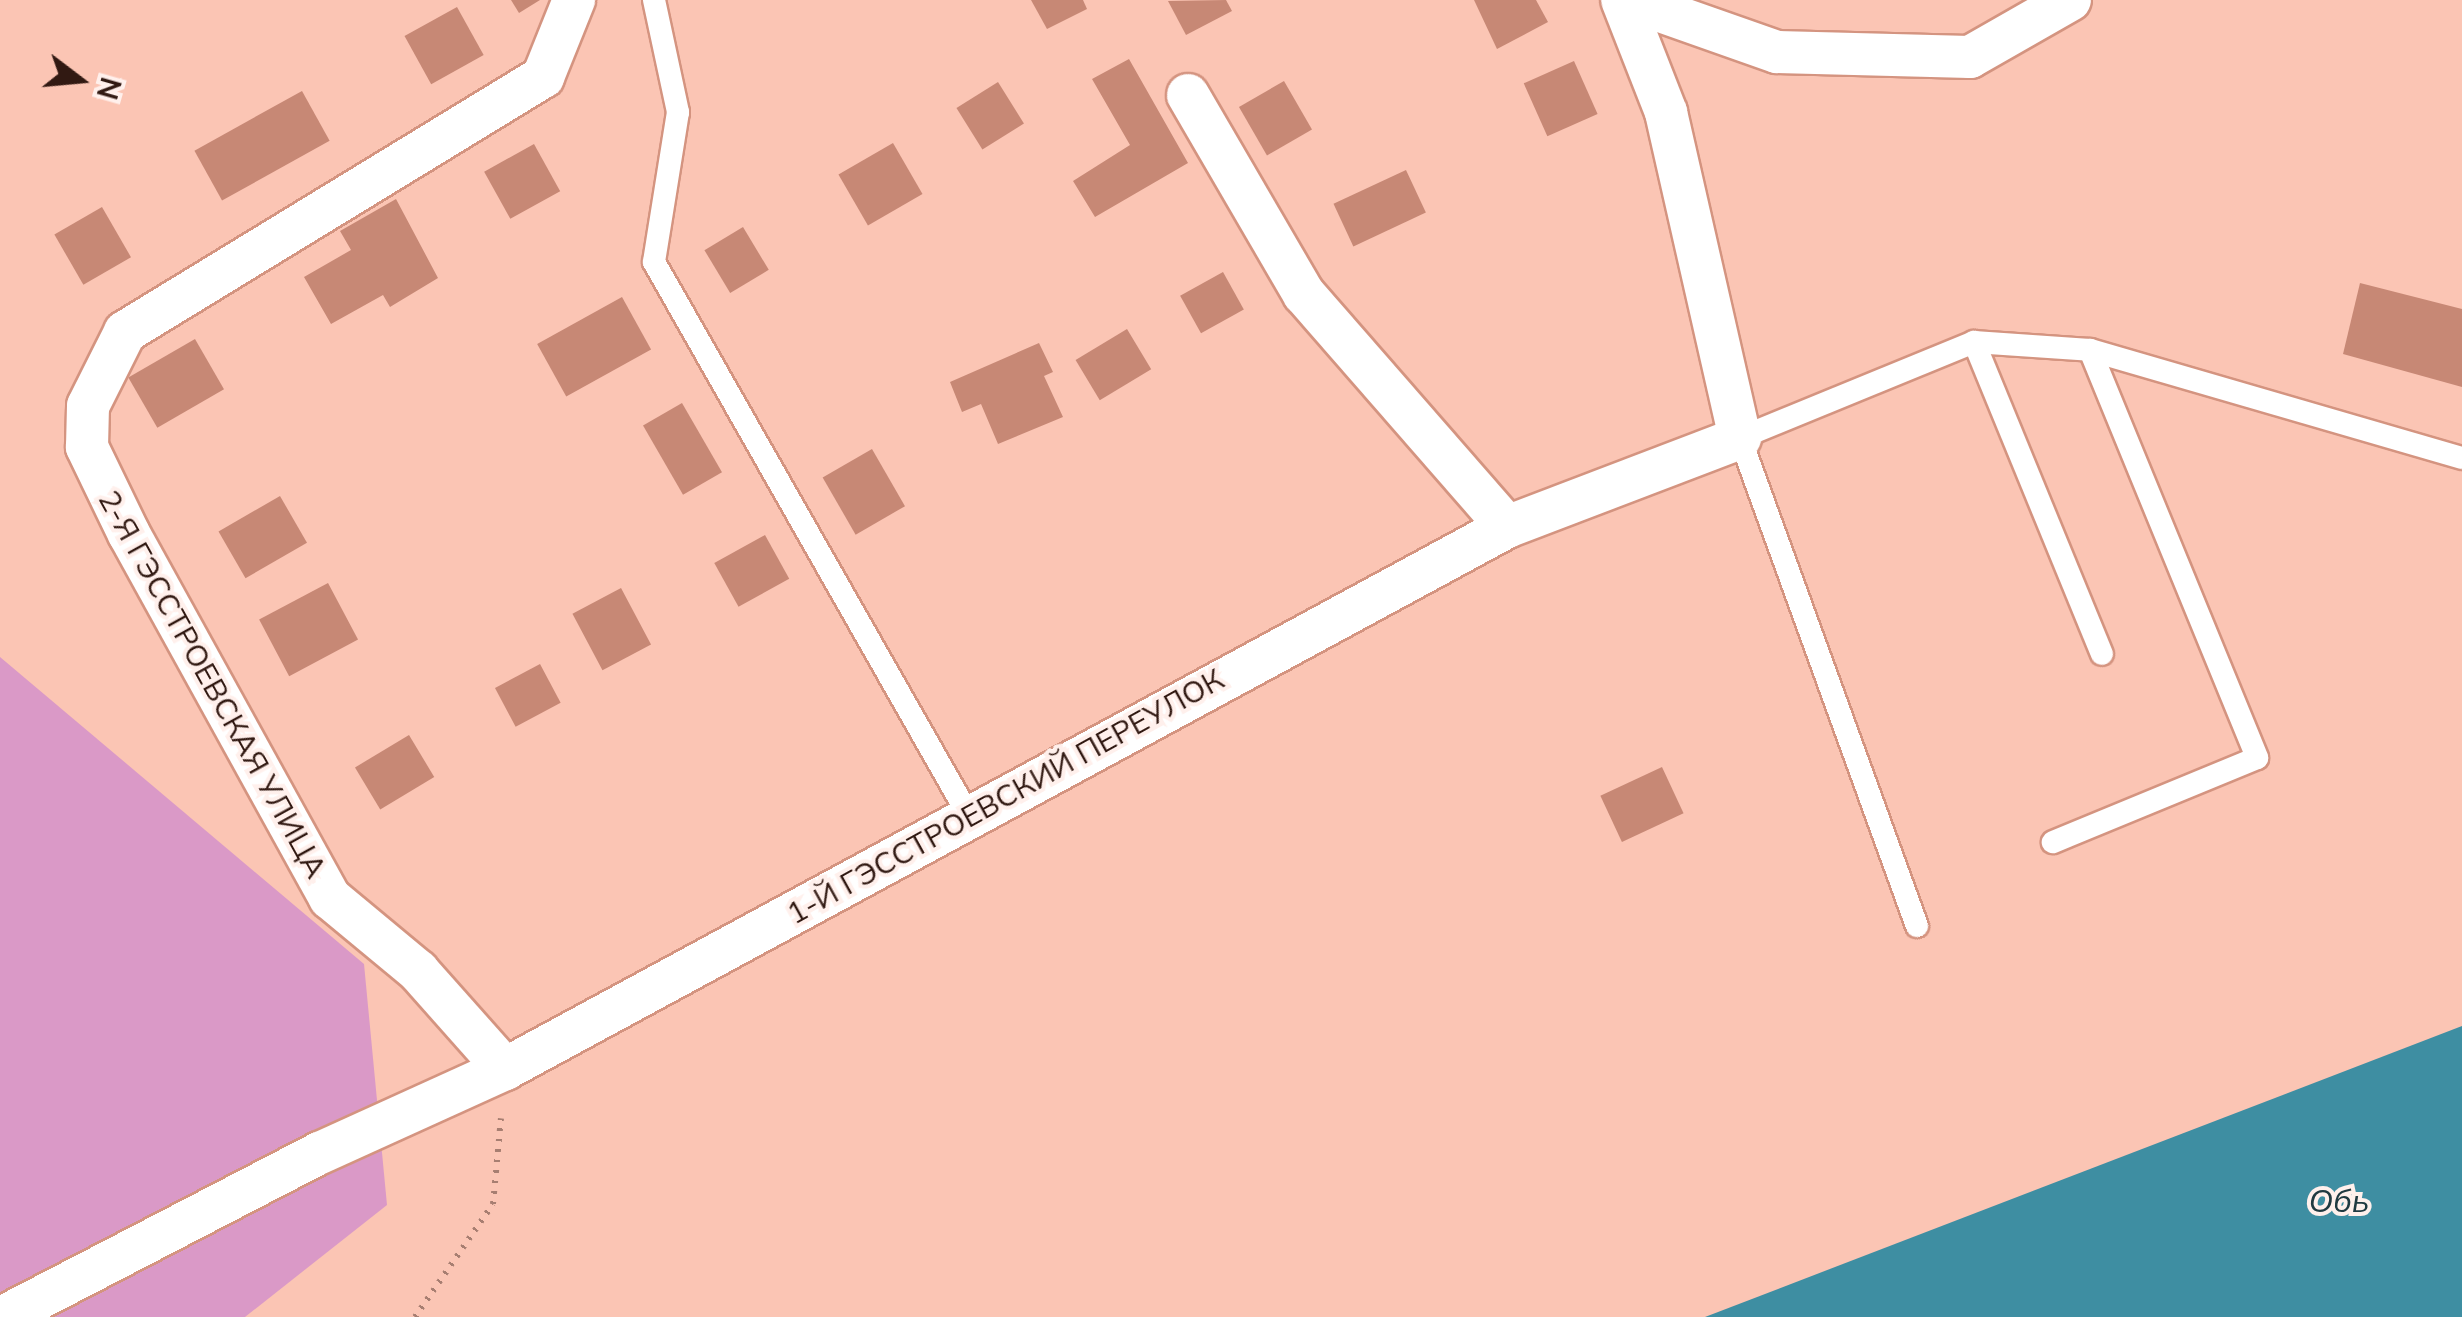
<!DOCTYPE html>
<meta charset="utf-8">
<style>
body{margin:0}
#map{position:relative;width:2462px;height:1317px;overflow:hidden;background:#fbc5b4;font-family:Mulish,sans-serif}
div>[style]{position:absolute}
.green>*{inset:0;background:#da99c7}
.water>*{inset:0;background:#3e8ea2}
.building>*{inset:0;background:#c78875;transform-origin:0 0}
.path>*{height:6px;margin-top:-3px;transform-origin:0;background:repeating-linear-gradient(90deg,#a77e71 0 2.5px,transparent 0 10.5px)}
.roads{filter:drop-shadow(2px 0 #d49480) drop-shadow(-2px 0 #d49480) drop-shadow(0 2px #d49480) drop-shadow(0 -2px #d49480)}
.service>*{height:22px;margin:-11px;padding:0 11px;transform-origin:11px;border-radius:11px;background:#fff}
.minor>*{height:42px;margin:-21px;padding:0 21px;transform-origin:21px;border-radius:21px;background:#fff}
span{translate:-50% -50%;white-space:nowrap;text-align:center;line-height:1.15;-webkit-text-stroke:8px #fff0ec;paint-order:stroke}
.street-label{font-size:30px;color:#311912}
.water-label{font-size:32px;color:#203a41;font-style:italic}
.north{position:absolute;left:30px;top:30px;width:100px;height:100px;-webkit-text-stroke:8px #fff0ec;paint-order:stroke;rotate:106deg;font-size:28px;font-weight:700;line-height:40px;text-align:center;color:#311912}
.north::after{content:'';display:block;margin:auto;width:35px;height:45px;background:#311912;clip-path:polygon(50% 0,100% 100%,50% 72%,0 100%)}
</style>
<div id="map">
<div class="green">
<div style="clip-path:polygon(0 657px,364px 964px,387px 1205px,245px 1317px,0 1317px)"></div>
</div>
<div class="water">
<div style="clip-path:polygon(2462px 1026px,2462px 1317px,1705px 1317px)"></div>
</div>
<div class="building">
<div style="clip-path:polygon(511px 0,540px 0,519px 13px)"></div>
<div style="clip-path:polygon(1031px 0,1083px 0,1087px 9px,1047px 29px)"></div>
<div style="clip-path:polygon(1226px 0,1232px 11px,1186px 35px,1168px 1px)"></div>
<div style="clip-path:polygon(1474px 0,1536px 0,1548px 22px,1497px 49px)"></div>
<div style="left:457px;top:7px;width:55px;height:60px;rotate:61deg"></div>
<div style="clip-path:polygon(1129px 59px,1188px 163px,1095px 217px,1073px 181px,1130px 145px,1092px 79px)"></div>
<div style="left:1574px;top:61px;width:58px;height:55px;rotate:66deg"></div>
<div style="left:1284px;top:81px;width:56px;height:52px;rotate:60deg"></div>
<div style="left:998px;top:82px;width:49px;height:49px;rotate:58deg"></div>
<div style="left:302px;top:91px;width:57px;height:123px;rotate:61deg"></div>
<div style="left:893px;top:143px;width:59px;height:63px;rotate:60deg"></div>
<div style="left:534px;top:144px;width:54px;height:57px;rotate:61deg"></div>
<div style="left:1406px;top:170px;width:47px;height:80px;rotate:65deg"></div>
<div style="clip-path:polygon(396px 199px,438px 278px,390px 307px,383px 295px,331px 324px,304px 277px,351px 250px,340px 231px)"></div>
<div style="left:102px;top:207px;width:58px;height:55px;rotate:60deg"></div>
<div style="left:743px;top:227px;width:50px;height:45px;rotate:59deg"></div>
<div style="left:1223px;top:272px;width:43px;height:49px;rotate:61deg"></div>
<div style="clip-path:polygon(2360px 283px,2462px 309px,2462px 387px,2343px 354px)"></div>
<div style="left:622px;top:297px;width:60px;height:97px;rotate:61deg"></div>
<div style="left:1127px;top:329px;width:47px;height:60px;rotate:59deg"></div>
<div style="left:195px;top:339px;width:58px;height:77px;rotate:60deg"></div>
<div style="clip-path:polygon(1039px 343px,1053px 372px,1044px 376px,1063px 417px,998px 444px,981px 404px,962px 412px,950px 382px)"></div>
<div style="left:682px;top:403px;width:80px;height:45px;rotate:60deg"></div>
<div style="left:872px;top:449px;width:66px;height:57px;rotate:60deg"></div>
<div style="left:280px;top:496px;width:54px;height:71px;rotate:60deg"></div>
<div style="left:765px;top:535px;width:50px;height:58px;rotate:61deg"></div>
<div style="left:328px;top:583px;width:64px;height:78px;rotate:62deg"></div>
<div style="left:621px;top:588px;width:64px;height:55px;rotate:62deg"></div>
<div style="left:540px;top:664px;width:44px;height:51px;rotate:62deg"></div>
<div style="left:409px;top:735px;width:49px;height:63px;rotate:59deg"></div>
<div style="left:1662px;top:767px;width:51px;height:68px;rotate:65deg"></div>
</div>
<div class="path">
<div style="left:415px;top:1317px;width:137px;rotate:-55.4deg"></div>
<div style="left:493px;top:1204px;width:86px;rotate:-84.7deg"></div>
</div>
<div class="roads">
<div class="service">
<div style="left:654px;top:0;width:115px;rotate:77.9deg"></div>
<div style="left:678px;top:112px;width:152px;rotate:99.1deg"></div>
<div style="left:654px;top:262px;width:635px;rotate:60.37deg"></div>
<div style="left:1974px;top:342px;width:116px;rotate:3.9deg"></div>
<div style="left:2090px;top:350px;width:441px;rotate:67.7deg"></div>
<div style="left:2257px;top:758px;width:221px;rotate:157.6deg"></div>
<div style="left:2090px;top:350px;width:387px;rotate:16.2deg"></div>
<div style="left:1917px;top:926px;width:519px;rotate:-109.94deg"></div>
<div style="left:1740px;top:438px;width:253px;rotate:-22.3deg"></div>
<div style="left:1974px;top:342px;width:337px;rotate:67.7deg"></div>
</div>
<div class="minor">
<div style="left:1629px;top:0;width:157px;rotate:19.4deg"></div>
<div style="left:1777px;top:52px;width:193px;rotate:1.5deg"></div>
<div style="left:1970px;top:57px;width:115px;rotate:-29.7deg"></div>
<div style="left:1188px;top:95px;width:230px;rotate:59.8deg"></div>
<div style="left:1304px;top:294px;width:309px;rotate:48.9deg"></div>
<div style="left:505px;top:1069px;width:131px;rotate:-131.6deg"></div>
<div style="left:418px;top:971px;width:114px;rotate:-140.3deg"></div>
<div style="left:330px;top:898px;width:416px;rotate:-118.9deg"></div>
<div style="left:129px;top:534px;width:97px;rotate:-115.8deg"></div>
<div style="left:87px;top:447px;width:41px;rotate:-88.6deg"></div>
<div style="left:88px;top:406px;width:83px;rotate:-63.4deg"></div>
<div style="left:125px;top:332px;width:490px;rotate:-31.4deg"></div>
<div style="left:543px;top:77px;width:83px;rotate:-68.1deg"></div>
<div style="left:3px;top:1317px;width:357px;rotate:-27.4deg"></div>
<div style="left:320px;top:1153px;width:203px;rotate:-24.4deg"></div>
<div style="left:505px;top:1069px;width:1139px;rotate:-28.41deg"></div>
<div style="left:1507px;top:527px;width:249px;rotate:-20.9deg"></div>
<div style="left:1740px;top:438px;width:334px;rotate:-102.8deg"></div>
<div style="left:1666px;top:112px;width:120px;rotate:-111.4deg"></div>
</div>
</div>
<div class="street-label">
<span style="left:213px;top:684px;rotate:61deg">2-Я ГЭССТРОЕВСКАЯ УЛИЦА</span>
<span style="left:1005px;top:796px;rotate:-29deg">1-Й ГЭССТРОЕВСКИЙ ПЕРЕУЛОК</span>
</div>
<div class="water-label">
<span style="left:2339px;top:1200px">Обь</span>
</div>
<div class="north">N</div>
</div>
